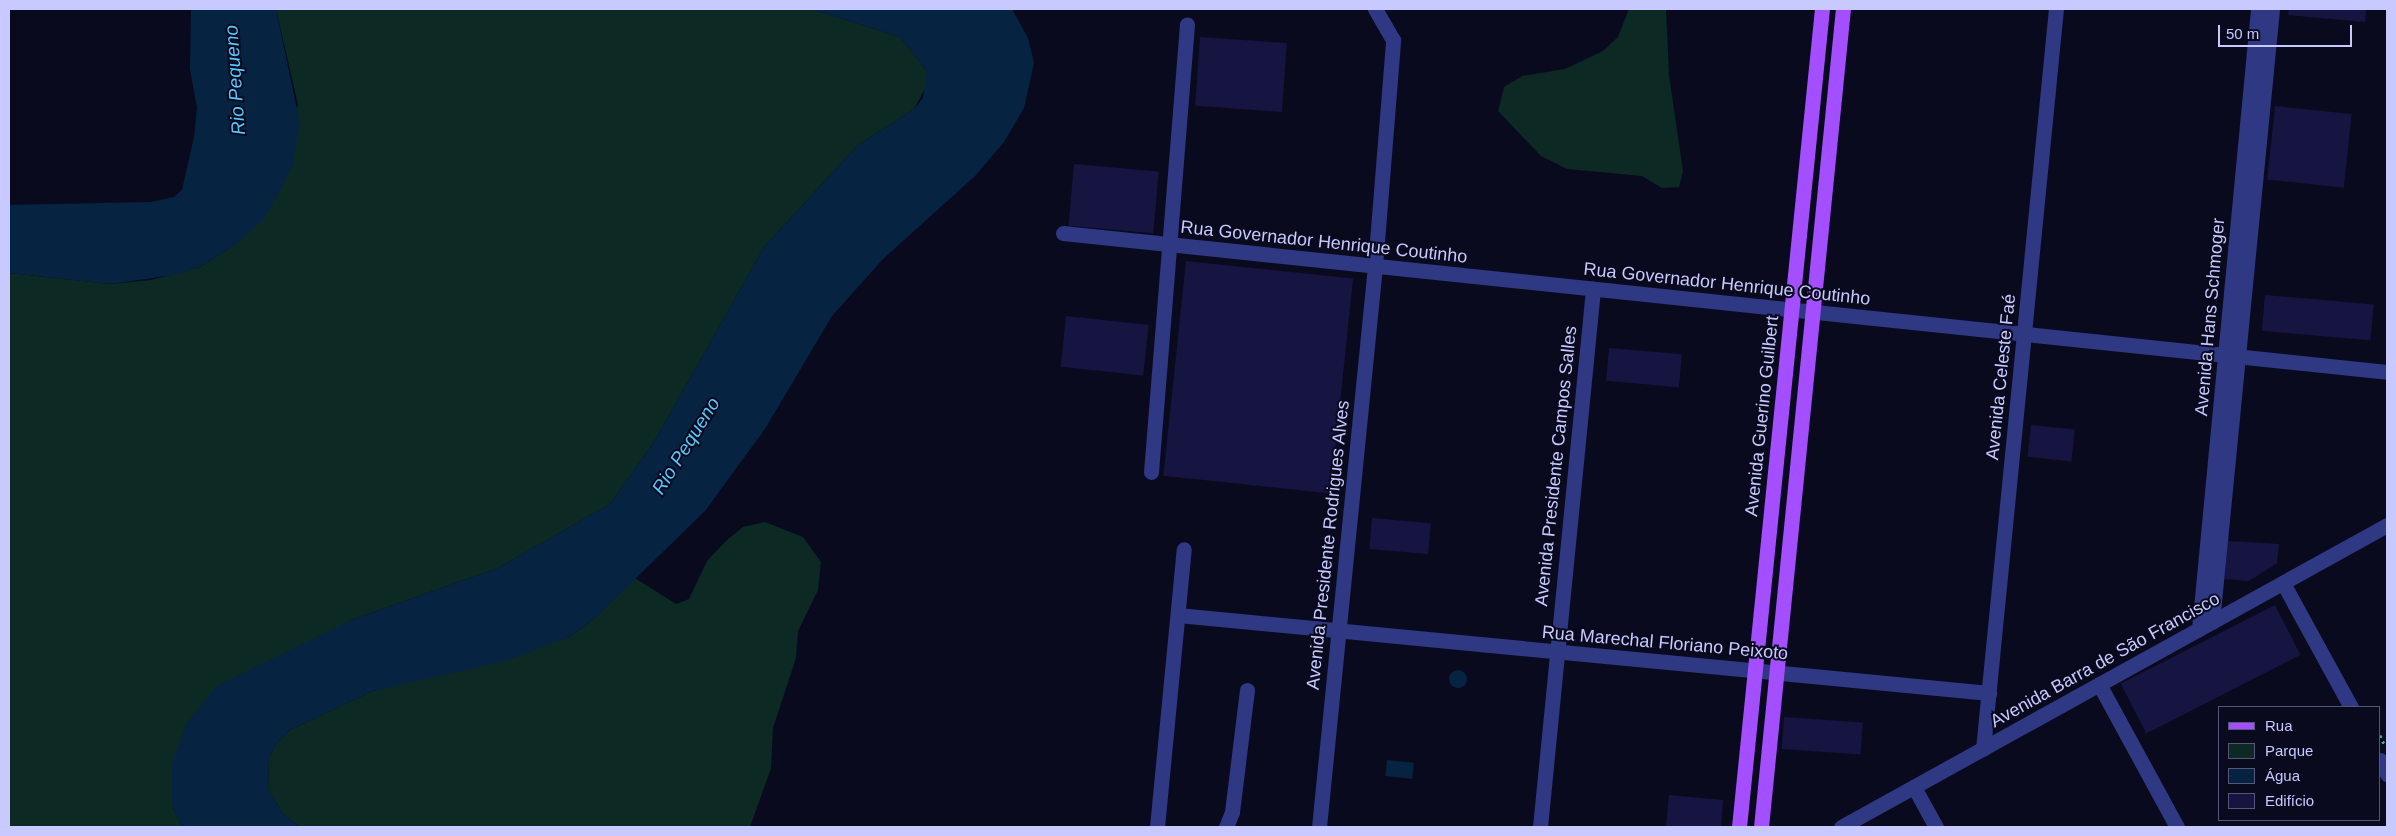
<!DOCTYPE html>
<meta charset="utf-8">
<style>
body{margin:0}
#map{position:relative;width:2396px;height:836px;overflow:hidden;background:#0a0a1e;font-family:Arial,sans-serif}
div>[style]{position:absolute}
.green>*{inset:0;background:#0c2924}
.water>*{inset:0;background:#062441;transform-origin:0 0}
.round{border-radius:50%}
.building>*{inset:0;background:#161441;transform-origin:0 0}
.path>*{height:3px;margin-top:-1.5px;transform-origin:0;background:repeating-linear-gradient(90deg,#20ba9a 0 2.5px,transparent 0 6.5px)}
.minor>*{height:15px;margin:-7.5px;padding:0 7.5px;transform-origin:7.5px;border-radius:7.5px;background:#2f3883}
.major>*{height:15px;margin:-7.5px;padding:0 7.5px;transform-origin:7.5px;border-radius:7.5px;background:#a34eff}
span{translate:-50% -50%;white-space:nowrap;text-align:center;line-height:1.15;-webkit-text-stroke:4px #0a0a1e;paint-order:stroke}
.street-label{font-size:18px;color:#c7c9ff}
.water-label{font-size:19px;color:#55c9ff;font-style:italic}
.frame{position:absolute;inset:0;border:10px solid #c7c9ff;pointer-events:none}
.legend{position:absolute;left:2218px;top:706px;width:162px;height:115px;box-sizing:border-box;background:#0a0a1e;border:1px solid #565678;margin:0;padding:6px 9px;list-style:none;font-size:15px;color:#c7c9ff}
.legend li{display:flex;align-items:center;gap:10px;height:25px}
.legend b{width:25px;border:1px solid #565678}
.scale{position:absolute;left:2218px;top:25px;width:134px;height:22px;box-sizing:border-box;border:2px solid #c7c9ff;border-top:0;padding-left:6px;font-size:15px;line-height:18px;white-space:nowrap;color:#c7c9ff;-webkit-text-stroke:4px #0a0a1e;paint-order:stroke}
</style>
<div id="map">
<div class="green">
<div style="clip-path:polygon(276px 9px,811px 9px,900px 37px,927px 71px,926px 87px,914px 109px,858px 145px,764px 247px,654px 442px,610px 504px,498px 568px,351px 620px,172px 806px,182px 827px,9px 827px,9px 273px,110px 284px,151px 280px,200px 267px,236px 244px,298px 105px)"></div>
<div style="clip-path:polygon(1629px 9px,1666px 9px,1669px 75px,1683px 171px,1679px 187px,1662px 188px,1642px 176px,1567px 169px,1541px 156px,1498px 111px,1504px 87px,1522px 76px,1565px 69px,1603px 51px,1618px 37px)"></div>
<div style="clip-path:polygon(765px 522px,803px 537px,821px 562px,818px 590px,798px 631px,796px 658px,773px 728px,771px 768px,750px 827px,300px 827px,284px 815px,268px 790px,269px 758px,276px 744px,290px 730px,373px 691px,569px 637px,595px 618px,635px 578px,676px 604px,689px 599px,707px 561px,727px 540px,743px 527px)"></div>
</div>
<div class="water">
<div style="clip-path:polygon(191px 9px,276px 9px,300px 124px,292px 168px,263px 220px,236px 244px,200px 267px,174px 275px,110px 284px,9px 273px,9px 205px,151px 202px,174px 197px,182px 190px,194px 137px,197px 108px,190px 69px)"></div>
<div style="clip-path:polygon(811px 9px,1012px 9px,1028px 38px,1034px 63px,1024px 108px,1004px 142px,975px 176px,883px 259px,832px 316px,765px 429px,705px 511px,595px 618px,569px 637px,505px 661px,373px 691px,290px 730px,276px 744px,269px 758px,268px 790px,284px 815px,300px 827px,182px 827px,172px 806px,172px 764px,186px 724px,217px 686px,351px 620px,498px 568px,610px 504px,654px 442px,764px 247px,858px 145px,914px 109px,923px 98px,927px 71px,900px 37px)"></div>
<div class="round" style="left:1449px;top:670px;width:18px;height:18px"></div>
<div style="left:1387px;top:760px;width:27px;height:16px;rotate:6deg"></div>
</div>
<div class="building">
<div style="clip-path:polygon(2289px 9px,2366px 9px,2365px 22px,2288px 15px)"></div>
<div style="left:1200px;top:37px;width:87px;height:69px;rotate:4deg"></div>
<div style="left:2275px;top:106px;width:77px;height:74px;rotate:6deg"></div>
<div style="left:1074px;top:164px;width:85px;height:62px;rotate:5deg"></div>
<div style="left:1186px;top:261px;width:168px;height:216px;rotate:6deg"></div>
<div style="left:2265px;top:295px;width:109px;height:36px;rotate:5deg"></div>
<div style="left:1066px;top:316px;width:83px;height:51px;rotate:6deg"></div>
<div style="left:1609px;top:348px;width:73px;height:33px;rotate:5deg"></div>
<div style="left:2031px;top:425px;width:44px;height:32px;rotate:6deg"></div>
<div style="left:1372px;top:518px;width:59px;height:31px;rotate:5deg"></div>
<div style="clip-path:polygon(2227px 541px,2279px 544px,2277px 563px,2249px 581px,2225px 579px)"></div>
<div style="left:2275px;top:605px;width:56px;height:173px;rotate:63deg"></div>
<div style="left:1784px;top:717px;width:79px;height:32px;rotate:4deg"></div>
<div style="clip-path:polygon(1669px 795px,1723px 800px,1721px 827px,1666px 827px)"></div>
</div>
<div class="path">
<div style="left:2380px;top:735px;width:12px;rotate:66deg"></div>
</div>
<div class="minor">
<div style="left:1063px;top:233px;width:1331px;rotate:5.99deg"></div>
<div style="left:1151px;top:472px;width:449px;rotate:-85.4deg"></div>
<div style="left:2283px;top:583px;width:141px;rotate:61.3deg"></div>
<div style="left:1178px;top:615px;width:815px;rotate:5.49deg"></div>
<div style="left:2212px;top:622px;width:616px;rotate:-84.41deg"></div>
<div style="left:2199px;top:629px;width:623px;rotate:-84.56deg"></div>
<div style="left:2099px;top:684px;width:163px;rotate:61.4deg"></div>
<div style="left:1983px;top:749px;width:744px;rotate:-84.37deg"></div>
<div style="left:2380px;top:760px;width:16px;rotate:63deg"></div>
<div style="left:1914px;top:787px;width:46px;rotate:61.2deg"></div>
<div style="left:1157px;top:827px;width:279px;rotate:-84.5deg"></div>
<div style="left:1226px;top:827px;width:16px;rotate:-68deg"></div>
<div style="left:1232px;top:812px;width:123px;rotate:-83deg"></div>
<div style="left:1319px;top:827px;width:564px;rotate:-84.3deg"></div>
<div style="left:1375px;top:266px;width:227px;rotate:-85.4deg"></div>
<div style="left:1393px;top:40px;width:36px;rotate:-120deg"></div>
<div style="left:1540px;top:827px;width:541px;rotate:-84.37deg"></div>
<div style="left:1841px;top:827px;width:624px;rotate:-28.95deg"></div>
</div>
<div class="major">
<div style="left:1739px;top:827px;width:822px;rotate:-84.21deg"></div>
<div style="left:1761px;top:827px;width:822px;rotate:-84.28deg"></div>
</div>
<div class="street-label">
<span style="left:1324px;top:242px;rotate:6deg">Rua Governador Henrique Coutinho</span>
<span style="left:1727px;top:284px;rotate:6deg">Rua Governador Henrique Coutinho</span>
<span style="left:2210px;top:317px;rotate:-85deg">Avenida Hans Schmoger</span>
<span style="left:2001px;top:377px;rotate:-84deg">Avenida Celeste Faé</span>
<span style="left:1762px;top:416px;rotate:-84deg">Avenida Guerino Guilbert</span>
<span style="left:1556px;top:466px;rotate:-84deg">Avenida Presidente Campos Salles</span>
<span style="left:1328px;top:545px;rotate:-84deg">Avenida Presidente Rodrigues Alves</span>
<span style="left:1665px;top:643px;rotate:5deg">Rua Marechal Floriano Peixoto</span>
<span style="left:2105px;top:660px;rotate:-29deg">Avenida Barra de São Francisco</span>
</div>
<div class="water-label">
<span style="left:235px;top:80px;rotate:-94deg">Rio Pequeno</span>
<span style="left:686px;top:446px;rotate:-58deg">Rio Pequeno</span>
</div>
<div class="frame"></div>
<ul class="legend">
<li><b style="height:6px;background:#a34eff"></b>Rua</li>
<li><b style="height:14px;background:#0c2924"></b>Parque</li>
<li><b style="height:14px;background:#062441"></b>Água</li>
<li><b style="height:14px;background:#161441"></b>Edifício</li>
</ul>
<div class="scale">50 m</div>
</div>
